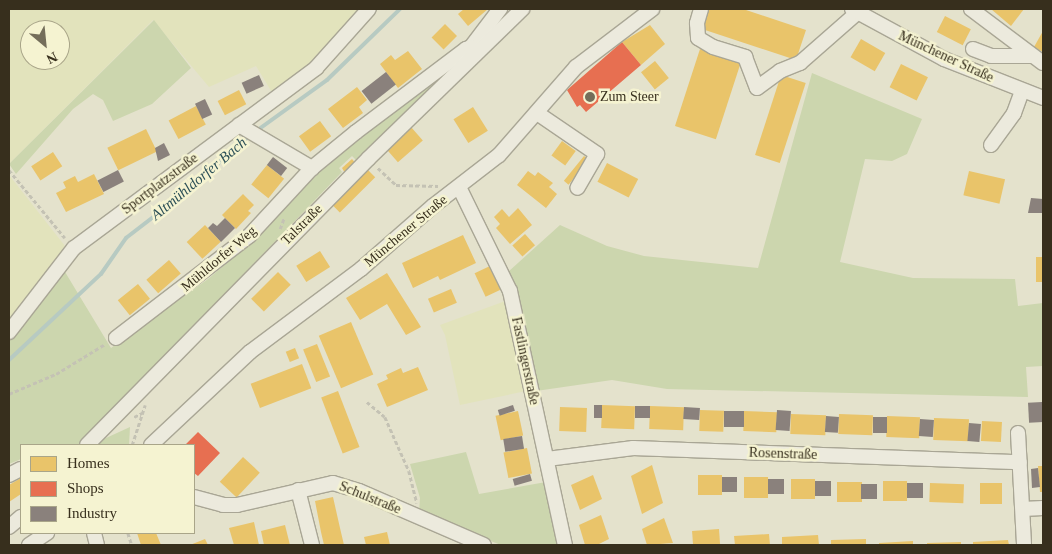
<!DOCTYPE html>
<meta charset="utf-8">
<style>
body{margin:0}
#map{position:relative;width:1052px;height:554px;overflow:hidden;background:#e4e2cc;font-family:Georgia,serif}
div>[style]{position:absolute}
.farmland>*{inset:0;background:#e2e3bc}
.green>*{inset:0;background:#ccd6ae}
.homes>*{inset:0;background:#e9c46a;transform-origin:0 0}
.shops>*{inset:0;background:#e76f51}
.industry>*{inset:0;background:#8a817c;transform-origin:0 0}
.stream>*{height:4px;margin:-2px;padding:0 2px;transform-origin:2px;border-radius:2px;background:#b7cac2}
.path>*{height:2.5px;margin-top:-1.25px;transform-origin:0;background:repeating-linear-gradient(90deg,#c4c2b4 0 4px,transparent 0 6.5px)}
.roads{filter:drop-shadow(1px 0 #a9a695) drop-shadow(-1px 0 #a9a695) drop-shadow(0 1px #a9a695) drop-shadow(0 -1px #a9a695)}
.minor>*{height:14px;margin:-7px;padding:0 7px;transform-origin:7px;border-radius:7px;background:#eceadd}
.dots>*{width:14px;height:14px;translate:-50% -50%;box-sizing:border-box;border:2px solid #f5f3d1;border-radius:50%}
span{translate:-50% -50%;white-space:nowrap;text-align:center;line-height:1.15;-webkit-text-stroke:5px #f5f3d1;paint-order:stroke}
.street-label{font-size:14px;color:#372f1d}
.poi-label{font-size:14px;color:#372f1d}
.left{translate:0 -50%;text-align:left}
.water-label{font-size:15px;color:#2c5057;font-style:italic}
.frame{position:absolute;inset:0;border:10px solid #372f1d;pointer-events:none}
.legend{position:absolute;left:20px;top:444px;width:175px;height:90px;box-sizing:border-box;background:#f5f3d1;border:1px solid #a9a589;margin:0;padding:6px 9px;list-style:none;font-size:15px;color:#372f1d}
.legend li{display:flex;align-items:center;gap:10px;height:25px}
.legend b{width:25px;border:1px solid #a9a589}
.north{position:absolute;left:20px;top:20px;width:50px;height:50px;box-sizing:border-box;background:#f5f3d1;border:1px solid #a9a589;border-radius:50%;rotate:152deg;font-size:14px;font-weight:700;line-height:20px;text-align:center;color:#372f1d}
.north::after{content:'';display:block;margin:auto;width:18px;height:22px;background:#746e5a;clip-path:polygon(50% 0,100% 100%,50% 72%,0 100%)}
</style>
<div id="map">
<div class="farmland">
<div style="clip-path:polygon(evenodd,9px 9px,361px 9px,319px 60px,273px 94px,256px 66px,209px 87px,153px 20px,9px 164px,9px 9px,30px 30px,60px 30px,60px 60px,30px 60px,30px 30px)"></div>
<div style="clip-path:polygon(9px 175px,65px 246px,9px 325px)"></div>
<div style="clip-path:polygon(508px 300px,526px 391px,460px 405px,445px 335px,440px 325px)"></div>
</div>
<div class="green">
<div style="clip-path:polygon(154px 20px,191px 68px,152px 104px,113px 121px,103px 100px,93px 94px,73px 109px,16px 174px,9px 164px)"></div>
<div style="clip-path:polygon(461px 60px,356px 160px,352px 156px,339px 168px,342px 172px,79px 445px,21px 445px,21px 459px,9px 464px,9px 337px,62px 267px,111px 348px,208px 279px,241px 251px,344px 148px)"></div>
<div style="clip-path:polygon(812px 73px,922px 119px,907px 154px,892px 161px,865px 159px,840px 262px,913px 278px,1015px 279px,1018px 306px,1043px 303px,1043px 366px,1026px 367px,1028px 397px,667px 389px,612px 380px,536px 391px,508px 272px,560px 225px,607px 246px,644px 256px,758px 268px)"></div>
<div style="clip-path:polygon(130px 427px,129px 445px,92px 445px,93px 444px)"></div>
<div style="clip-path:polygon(466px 452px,479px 494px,546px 482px,560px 545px,501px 545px,419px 513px,420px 498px,410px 464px)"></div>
</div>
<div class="homes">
<div style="clip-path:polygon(464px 9px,488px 9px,468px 26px,458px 14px)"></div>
<div style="clip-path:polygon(709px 9px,743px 9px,806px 30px,796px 60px,702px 29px)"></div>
<div style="clip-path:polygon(991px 9px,1024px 9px,1011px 26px)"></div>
<div style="left:945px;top:16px;width:29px;height:18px;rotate:27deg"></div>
<div style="left:445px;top:24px;width:17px;height:19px;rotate:45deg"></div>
<div style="clip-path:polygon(650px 25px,665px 44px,641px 65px,622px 42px)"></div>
<div style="clip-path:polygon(1043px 31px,1043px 52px,1034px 47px)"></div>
<div style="left:861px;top:39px;width:28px;height:21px;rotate:30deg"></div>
<div style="left:700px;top:49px;width:43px;height:81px;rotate:18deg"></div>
<div style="clip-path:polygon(408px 51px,422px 69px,398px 88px,380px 64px,391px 55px,395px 60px)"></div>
<div style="left:655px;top:61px;width:22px;height:18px;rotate:51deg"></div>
<div style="left:901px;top:64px;width:30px;height:26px;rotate:26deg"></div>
<div style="left:781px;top:75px;width:26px;height:84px;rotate:18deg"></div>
<div style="clip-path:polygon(357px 87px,367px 100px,359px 107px,363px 113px,343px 128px,328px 109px)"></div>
<div style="left:239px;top:90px;width:16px;height:24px;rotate:63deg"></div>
<div style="left:196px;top:106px;width:21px;height:31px;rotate:62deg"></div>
<div style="left:473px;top:107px;width:28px;height:23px;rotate:58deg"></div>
<div style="left:320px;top:121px;width:19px;height:26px;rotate:54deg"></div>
<div style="left:411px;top:127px;width:18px;height:33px;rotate:49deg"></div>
<div style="left:146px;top:129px;width:25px;height:43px;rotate:64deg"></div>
<div style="left:562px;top:141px;width:17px;height:18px;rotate:36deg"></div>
<div style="left:53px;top:152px;width:17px;height:26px;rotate:57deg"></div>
<div style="left:584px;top:156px;width:6px;height:32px;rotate:39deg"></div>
<div style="clip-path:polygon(352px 159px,356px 164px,345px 173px,342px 168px)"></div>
<div style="left:607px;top:163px;width:35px;height:21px;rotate:27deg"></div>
<div style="left:267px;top:165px;width:22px;height:25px;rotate:39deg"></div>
<div style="left:366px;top:168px;width:13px;height:50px;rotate:45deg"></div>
<div style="clip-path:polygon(528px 171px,535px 176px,538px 172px,553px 183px,549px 187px,557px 194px,546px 208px,517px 185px)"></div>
<div style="left:969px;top:171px;width:37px;height:25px;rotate:13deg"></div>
<div style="clip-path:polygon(94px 174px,104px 194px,66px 212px,56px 193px,66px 188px,63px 182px,75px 176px,78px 182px)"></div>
<div style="clip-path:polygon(243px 194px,254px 205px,248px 211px,251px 213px,236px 229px,222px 215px)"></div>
<div style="clip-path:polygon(518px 208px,532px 225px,510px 244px,496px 228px,500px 224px,494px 217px,502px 209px,509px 217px)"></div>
<div style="left:205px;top:225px;width:23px;height:25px;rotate:47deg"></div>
<div style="left:525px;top:234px;width:15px;height:17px;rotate:48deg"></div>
<div style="clip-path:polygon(463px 235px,476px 263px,440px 280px,438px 276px,413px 288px,402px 263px)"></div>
<div style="left:320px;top:251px;width:19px;height:28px;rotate:58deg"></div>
<div style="left:1036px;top:257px;width:7px;height:25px"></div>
<div style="left:169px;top:260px;width:18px;height:30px;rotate:49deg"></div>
<div style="left:490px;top:266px;width:26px;height:17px;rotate:65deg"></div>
<div style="left:278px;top:272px;width:18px;height:38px;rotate:45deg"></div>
<div style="clip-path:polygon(387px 273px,421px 327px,406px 335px,387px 304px,360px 320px,346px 298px)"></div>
<div style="left:138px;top:284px;width:19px;height:26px;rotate:51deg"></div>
<div style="left:451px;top:289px;width:15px;height:25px;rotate:67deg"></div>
<div style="left:351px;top:322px;width:57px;height:35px;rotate:67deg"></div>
<div style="left:317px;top:344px;width:35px;height:15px;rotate:68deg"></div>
<div style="left:295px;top:348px;width:11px;height:10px;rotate:68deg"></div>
<div style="left:302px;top:364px;width:26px;height:55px;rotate:69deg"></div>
<div style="clip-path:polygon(418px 367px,428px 390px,387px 407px,377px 384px,388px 379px,386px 375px,401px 368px,403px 373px)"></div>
<div style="left:338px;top:391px;width:60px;height:18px;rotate:69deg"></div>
<div style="left:602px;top:405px;width:33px;height:23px;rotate:2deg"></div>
<div style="left:650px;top:406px;width:34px;height:23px;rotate:2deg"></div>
<div style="left:560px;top:407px;width:27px;height:24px;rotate:2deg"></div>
<div style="left:700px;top:410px;width:24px;height:21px;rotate:2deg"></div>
<div style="left:518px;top:411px;width:25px;height:23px;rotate:78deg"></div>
<div style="left:744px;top:411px;width:33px;height:20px;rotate:2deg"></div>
<div style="left:791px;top:414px;width:35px;height:20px;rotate:2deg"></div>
<div style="left:839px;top:414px;width:34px;height:20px;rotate:2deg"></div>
<div style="left:887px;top:416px;width:33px;height:21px;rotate:2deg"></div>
<div style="left:934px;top:418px;width:35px;height:22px;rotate:2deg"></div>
<div style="left:982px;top:421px;width:20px;height:20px;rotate:3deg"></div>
<div style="left:527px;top:448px;width:26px;height:24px;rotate:79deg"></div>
<div style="left:243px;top:457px;width:23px;height:34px;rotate:43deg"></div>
<div style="clip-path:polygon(652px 465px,663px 503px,642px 514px,631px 476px)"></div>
<div style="clip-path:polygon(1038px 466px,1043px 466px,1043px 492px,1040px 492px)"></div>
<div style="clip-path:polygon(593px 475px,602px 499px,580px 510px,571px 485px)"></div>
<div style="left:698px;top:475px;width:24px;height:20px"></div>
<div style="left:744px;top:477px;width:24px;height:21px"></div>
<div style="clip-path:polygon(21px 478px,21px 494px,9px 502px,9px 485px)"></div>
<div style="left:791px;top:479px;width:24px;height:20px"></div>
<div style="left:883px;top:481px;width:24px;height:20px"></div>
<div style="left:837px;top:482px;width:25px;height:20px"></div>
<div style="left:930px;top:483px;width:34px;height:19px;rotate:2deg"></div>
<div style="left:1002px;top:483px;width:21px;height:22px;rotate:90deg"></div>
<div style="clip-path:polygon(333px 497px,340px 528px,344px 545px,324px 545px,321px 532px,315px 501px)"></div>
<div style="clip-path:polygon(601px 515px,609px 539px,597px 545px,585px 545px,579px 525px)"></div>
<div style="clip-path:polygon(664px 518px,673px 543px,647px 545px,642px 529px)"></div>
<div style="clip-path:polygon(254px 522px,259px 545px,234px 545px,229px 528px)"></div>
<div style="clip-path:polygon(285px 525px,290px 545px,264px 545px,261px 531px)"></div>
<div style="left:719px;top:529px;width:16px;height:27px;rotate:86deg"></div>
<div style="clip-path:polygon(387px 532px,390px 545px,366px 545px,364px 537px)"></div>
<div style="clip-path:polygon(137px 533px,156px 533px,161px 545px,141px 545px)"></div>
<div style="clip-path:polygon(769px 534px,770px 545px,735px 545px,734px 536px)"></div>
<div style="clip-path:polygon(818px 535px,819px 545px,782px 545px,782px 537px)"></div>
<div style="clip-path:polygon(205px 539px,208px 545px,190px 545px)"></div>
<div style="clip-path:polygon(866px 539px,866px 545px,831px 545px,831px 540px)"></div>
<div style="clip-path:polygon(1008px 540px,1009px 545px,973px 545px,973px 542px)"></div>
<div style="clip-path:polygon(913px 541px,913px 545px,879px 545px,879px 543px)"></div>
<div style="clip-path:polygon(961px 542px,961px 545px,927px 545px,927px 543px)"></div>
</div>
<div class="shops">
<div style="clip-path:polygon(622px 42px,641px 65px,586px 112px,580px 105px,577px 107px,567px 90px)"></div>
<div style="clip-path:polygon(198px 432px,220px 453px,198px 476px,194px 473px,194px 445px,185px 445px)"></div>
</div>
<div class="industry">
<div style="left:386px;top:72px;width:16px;height:31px;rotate:52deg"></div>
<div style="left:259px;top:75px;width:12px;height:19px;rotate:66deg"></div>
<div style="left:205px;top:99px;width:17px;height:11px;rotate:65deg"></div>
<div style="clip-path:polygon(164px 143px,170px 155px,158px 161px,155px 148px)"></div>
<div style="left:273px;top:157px;width:18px;height:10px;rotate:38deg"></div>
<div style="left:118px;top:170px;width:13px;height:23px;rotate:63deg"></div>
<div style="clip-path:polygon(1031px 198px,1043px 199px,1042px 213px,1028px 213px)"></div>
<div style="clip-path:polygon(225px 218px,235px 228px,221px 242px,208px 228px,213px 223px,217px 226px)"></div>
<div style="left:1042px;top:402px;width:20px;height:14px;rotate:87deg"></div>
<div style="left:513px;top:405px;width:6px;height:16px;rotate:72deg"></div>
<div style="left:594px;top:405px;width:8px;height:13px"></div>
<div style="left:635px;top:406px;width:15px;height:12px"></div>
<div style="left:684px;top:407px;width:16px;height:12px;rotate:4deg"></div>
<div style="left:777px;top:410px;width:14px;height:20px;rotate:4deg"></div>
<div style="left:724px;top:411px;width:20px;height:16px"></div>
<div style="left:826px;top:416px;width:13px;height:16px;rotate:4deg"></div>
<div style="left:873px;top:417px;width:14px;height:16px"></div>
<div style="left:920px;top:419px;width:14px;height:17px;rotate:4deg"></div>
<div style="left:969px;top:423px;width:12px;height:18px;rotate:5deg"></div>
<div style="left:522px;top:436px;width:13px;height:19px;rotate:81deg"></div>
<div style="clip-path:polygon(1038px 468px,1040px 487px,1032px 488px,1031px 469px)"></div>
<div style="left:530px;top:474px;width:7px;height:18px;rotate:74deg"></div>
<div style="left:722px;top:477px;width:15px;height:15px"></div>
<div style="left:768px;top:479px;width:16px;height:15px"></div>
<div style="left:815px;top:481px;width:16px;height:15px"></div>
<div style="left:907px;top:483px;width:16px;height:15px"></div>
<div style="left:861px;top:484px;width:16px;height:15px"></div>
</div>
<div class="stream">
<div style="left:255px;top:132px;width:89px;rotate:-35.8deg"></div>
<div style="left:327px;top:80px;width:102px;rotate:-44.2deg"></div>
<div style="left:9px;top:360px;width:126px;rotate:-43.1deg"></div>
<div style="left:101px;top:274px;width:44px;rotate:-55.2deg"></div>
<div style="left:126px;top:238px;width:105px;rotate:-37.6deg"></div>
<div style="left:209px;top:174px;width:30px;rotate:-49deg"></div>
<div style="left:229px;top:151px;width:26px;rotate:-36deg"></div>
</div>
<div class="path">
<div style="left:378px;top:168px;width:25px;rotate:43deg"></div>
<div style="left:396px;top:185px;width:42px;rotate:1.4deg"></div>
<div style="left:9px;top:170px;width:88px;rotate:50.5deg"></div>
<div style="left:280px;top:229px;width:12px;rotate:-70deg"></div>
<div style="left:9px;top:394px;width:51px;rotate:-23.1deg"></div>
<div style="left:56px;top:374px;width:57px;rotate:-31.5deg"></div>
<div style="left:367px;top:402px;width:23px;rotate:40deg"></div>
<div style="left:385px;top:417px;width:59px;rotate:66deg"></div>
<div style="left:409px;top:471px;width:33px;rotate:76deg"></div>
<div style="left:134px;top:417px;width:11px;rotate:-27deg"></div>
<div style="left:132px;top:445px;width:42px;rotate:-72deg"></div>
<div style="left:128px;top:533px;width:13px;rotate:72deg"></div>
</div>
<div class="roads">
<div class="minor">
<div style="left:701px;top:9px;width:15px;rotate:106deg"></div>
<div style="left:697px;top:23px;width:15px;rotate:86deg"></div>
<div style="left:698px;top:38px;width:17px;rotate:31deg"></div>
<div style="left:713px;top:47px;width:34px;rotate:17deg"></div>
<div style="left:745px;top:57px;width:33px;rotate:69deg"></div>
<div style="left:757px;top:88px;width:29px;rotate:-36deg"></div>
<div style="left:780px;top:71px;width:22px;rotate:-22deg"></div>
<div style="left:800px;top:63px;width:77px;rotate:-41.3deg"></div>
<div style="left:852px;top:9px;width:105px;rotate:28.5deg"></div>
<div style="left:944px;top:59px;width:106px;rotate:21.5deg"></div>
<div style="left:971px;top:9px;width:90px;rotate:36.9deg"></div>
<div style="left:471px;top:47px;width:48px;rotate:-52.7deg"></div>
<div style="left:973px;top:49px;width:19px;rotate:21deg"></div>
<div style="left:991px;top:56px;width:40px"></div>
<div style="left:537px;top:113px;width:73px;rotate:34.3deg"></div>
<div style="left:597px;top:154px;width:39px;rotate:120deg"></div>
<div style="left:239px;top:125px;width:85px;rotate:30.5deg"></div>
<div style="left:991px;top:145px;width:39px;rotate:-54deg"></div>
<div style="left:1014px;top:113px;width:23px;rotate:-70deg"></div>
<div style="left:459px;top:187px;width:116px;rotate:63.9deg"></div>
<div style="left:510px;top:291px;width:260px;rotate:77.8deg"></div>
<div style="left:9px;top:332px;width:106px;rotate:-52.3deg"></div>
<div style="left:74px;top:248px;width:302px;rotate:-36.6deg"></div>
<div style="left:316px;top:68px;width:79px;rotate:-48.1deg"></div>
<div style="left:116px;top:338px;width:168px;rotate:-37.5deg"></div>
<div style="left:249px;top:236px;width:93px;rotate:-47.2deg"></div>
<div style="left:312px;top:168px;width:57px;rotate:-39.3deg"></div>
<div style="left:356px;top:132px;width:138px;rotate:-37deg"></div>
<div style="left:466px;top:49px;width:5px;rotate:-22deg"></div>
<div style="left:471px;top:47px;width:7px;rotate:34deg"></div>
<div style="left:1018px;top:433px;width:112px;rotate:86.9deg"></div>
<div style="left:87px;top:445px;width:402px;rotate:-45.5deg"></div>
<div style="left:369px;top:158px;width:214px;rotate:-44.2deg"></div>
<div style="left:151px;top:445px;width:136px;rotate:-43.2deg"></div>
<div style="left:250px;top:352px;width:139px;rotate:-36.8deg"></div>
<div style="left:361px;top:269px;width:96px;rotate:-41.2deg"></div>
<div style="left:433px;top:206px;width:83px;rotate:-37.7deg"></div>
<div style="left:499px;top:155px;width:117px;rotate:-48.8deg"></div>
<div style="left:576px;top:67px;width:96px;rotate:-37.3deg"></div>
<div style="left:547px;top:459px;width:87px;rotate:-7.3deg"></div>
<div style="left:633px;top:448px;width:387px;rotate:2.1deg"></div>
<div style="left:9px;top:475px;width:13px;rotate:-27deg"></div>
<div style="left:298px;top:490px;width:57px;rotate:75.7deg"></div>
<div style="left:194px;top:497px;width:30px;rotate:15deg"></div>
<div style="left:223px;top:505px;width:14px"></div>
<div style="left:237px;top:505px;width:98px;rotate:-12.9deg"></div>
<div style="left:333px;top:483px;width:27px;rotate:17deg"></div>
<div style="left:359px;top:491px;width:136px;rotate:23.4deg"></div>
<div style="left:1023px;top:509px;width:20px;rotate:-3deg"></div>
<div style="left:9px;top:527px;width:16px;rotate:-40deg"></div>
<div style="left:94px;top:533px;width:12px;rotate:76deg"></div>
<div style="left:29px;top:545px;width:22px;rotate:-34deg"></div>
</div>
</div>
<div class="dots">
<div style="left:590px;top:97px;background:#746e5a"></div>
</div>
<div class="street-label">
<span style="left:946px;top:57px;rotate:25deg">Münchener Straße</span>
<span style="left:160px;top:184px;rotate:-37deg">Sportplatzstraße</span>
<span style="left:302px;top:225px;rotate:-45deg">Talstraße</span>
<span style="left:406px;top:231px;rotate:-40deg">Münchener Straße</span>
<span style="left:219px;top:259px;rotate:-40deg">Mühldorfer Weg</span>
<span style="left:525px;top:361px;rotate:78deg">Fastlingerstraße</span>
<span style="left:783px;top:454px;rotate:2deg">Rosenstraße</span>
<span style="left:370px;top:498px;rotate:22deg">Schulstraße</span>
</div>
<div class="poi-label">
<span class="left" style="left:600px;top:97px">Zum Steer</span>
</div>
<div class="water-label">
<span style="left:199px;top:179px;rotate:-40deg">Altmühldorfer Bach</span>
</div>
<div class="frame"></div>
<ul class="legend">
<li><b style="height:14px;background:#e9c46a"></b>Homes</li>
<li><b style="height:14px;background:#e76f51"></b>Shops</li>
<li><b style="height:14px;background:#8a817c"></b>Industry</li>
</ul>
<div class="north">N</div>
</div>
